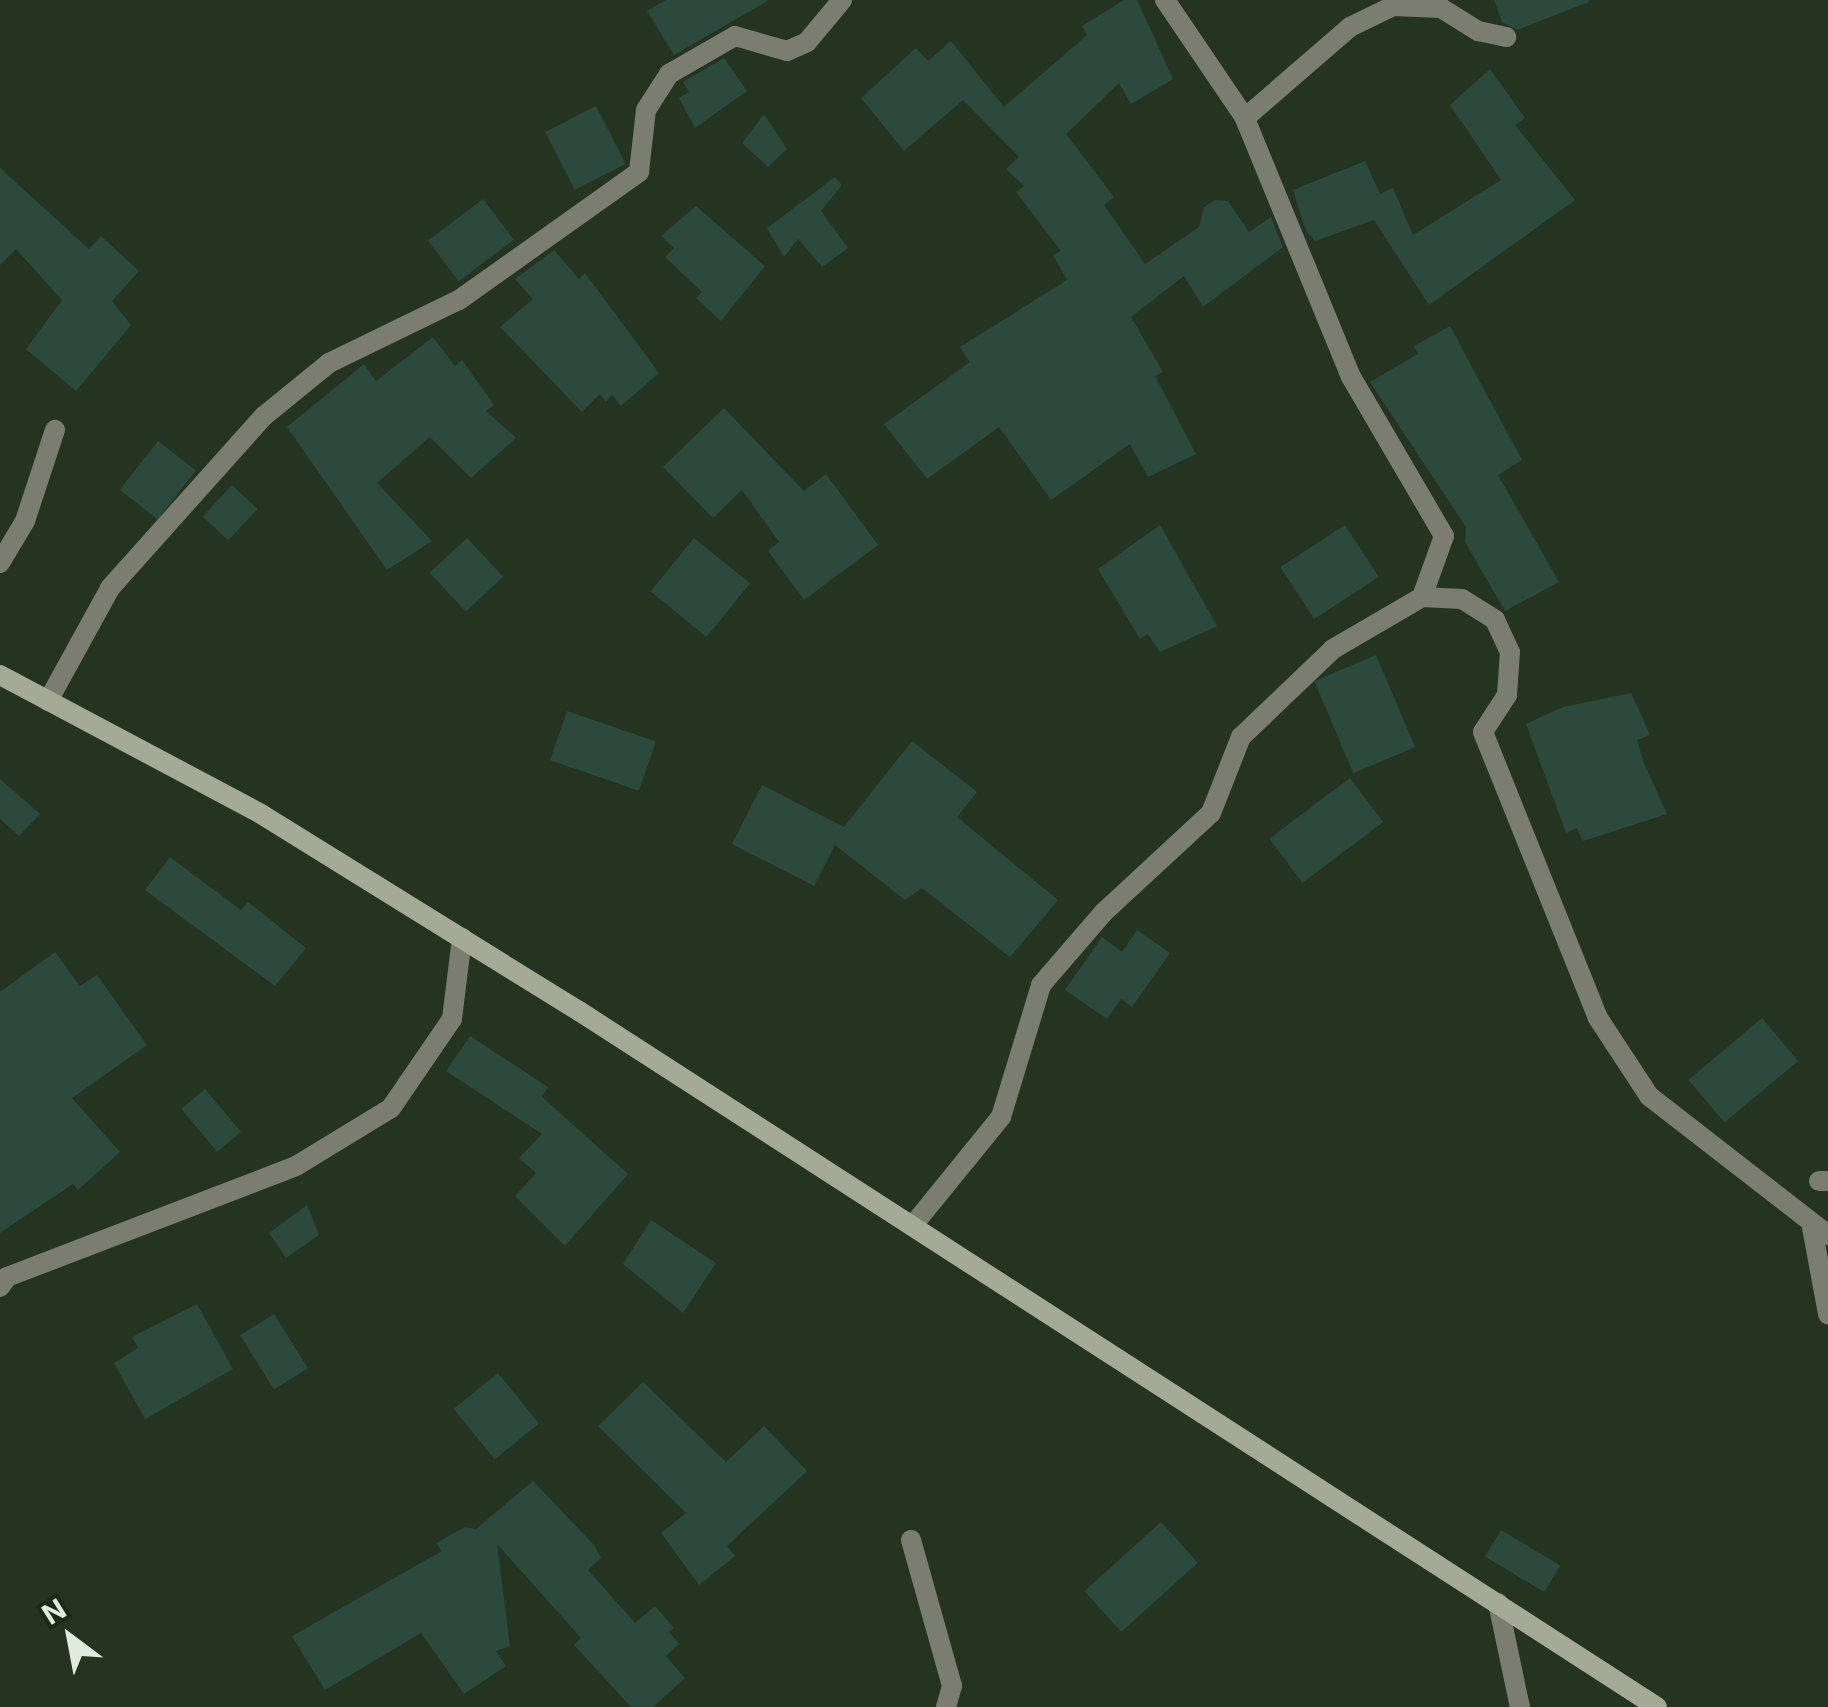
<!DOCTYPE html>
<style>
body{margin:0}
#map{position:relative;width:1828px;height:1707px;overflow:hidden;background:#243421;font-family:Inter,sans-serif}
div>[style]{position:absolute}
.building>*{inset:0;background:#2c493d;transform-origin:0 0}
.street>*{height:20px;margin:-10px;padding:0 10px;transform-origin:10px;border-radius:10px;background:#7b7d71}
.secondary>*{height:20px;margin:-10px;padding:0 10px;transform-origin:10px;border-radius:10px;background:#a5aa96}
span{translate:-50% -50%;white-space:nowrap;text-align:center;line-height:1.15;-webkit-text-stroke:10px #1a2a17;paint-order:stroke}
.north{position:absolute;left:20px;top:1587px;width:100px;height:100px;-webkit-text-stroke:8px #1a2a17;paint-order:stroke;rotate:328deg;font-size:28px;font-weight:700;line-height:40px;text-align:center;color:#e0eade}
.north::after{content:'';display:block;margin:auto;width:35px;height:45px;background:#e0eade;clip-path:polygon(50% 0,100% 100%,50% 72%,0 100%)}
</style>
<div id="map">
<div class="building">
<div style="clip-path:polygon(666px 0,769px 0,674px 55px,647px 11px)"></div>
<div style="clip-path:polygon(1124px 0,1137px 0,1173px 79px,1131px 104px,1119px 83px,1066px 134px,1114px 197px,1104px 205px,1145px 264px,1199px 227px,1204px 207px,1215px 200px,1228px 201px,1249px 232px,1271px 217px,1283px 247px,1203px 307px,1184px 276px,1131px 317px,1163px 372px,1155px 376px,1196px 454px,1148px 477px,1130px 444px,1051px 500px,999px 427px,927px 479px,884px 424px,970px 362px,960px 347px,1067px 280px,1053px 255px,1061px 251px,1016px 192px,1024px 186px,1006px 169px,1019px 157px,963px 100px,904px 151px,861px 98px,916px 48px,928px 61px,951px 41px,1004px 107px,1087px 35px,1082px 26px)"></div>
<div style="clip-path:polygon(1494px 0,1588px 0,1589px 2px,1517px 30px,1502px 22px)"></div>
<div style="clip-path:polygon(724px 58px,747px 91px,695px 128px,679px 98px,689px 92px,683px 82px)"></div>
<div style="clip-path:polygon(1490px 69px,1525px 118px,1515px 125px,1575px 200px,1429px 305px,1374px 220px,1315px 241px,1306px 231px,1293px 190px,1365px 161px,1380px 194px,1393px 188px,1413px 235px,1501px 180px,1450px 105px)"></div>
<div style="left:596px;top:106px;width:65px;height:57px;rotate:63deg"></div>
<div style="clip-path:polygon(764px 114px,787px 149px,768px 167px,742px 143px)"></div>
<div style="clip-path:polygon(0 168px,89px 249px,101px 236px,139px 271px,112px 301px,131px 325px,76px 391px,26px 349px,62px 300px,16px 249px,0 265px)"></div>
<div style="clip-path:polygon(835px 177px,842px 185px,821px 211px,848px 248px,822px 267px,798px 239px,784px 257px,767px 228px)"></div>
<div style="left:483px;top:199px;width:51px;height:69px;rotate:53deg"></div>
<div style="clip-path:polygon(696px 206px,765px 266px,721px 321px,696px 298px,702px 292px,665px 257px,674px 248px,661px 236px)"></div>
<div style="clip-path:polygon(554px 250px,579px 279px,585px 273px,659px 373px,621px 406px,612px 395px,606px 402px,600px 394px,582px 412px,500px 327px,533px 299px,515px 279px)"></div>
<div style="clip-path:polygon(1450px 326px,1522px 460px,1498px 475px,1559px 582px,1505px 611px,1465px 542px,1466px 527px,1370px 382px,1418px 354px,1414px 346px)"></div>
<div style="clip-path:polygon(433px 337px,455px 366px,462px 360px,494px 405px,486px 411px,516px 438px,471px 478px,430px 437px,377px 483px,432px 541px,387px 570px,287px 427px,364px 364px,376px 381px)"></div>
<div style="clip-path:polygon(724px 408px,804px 491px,826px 474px,878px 545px,804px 600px,768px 551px,779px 542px,742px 490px,713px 518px,663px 467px)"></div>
<div style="left:158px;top:441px;width:48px;height:62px;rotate:38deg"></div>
<div style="left:232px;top:485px;width:35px;height:43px;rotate:43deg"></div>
<div style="clip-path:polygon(1160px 525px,1217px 626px,1160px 652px,1148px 634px,1140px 639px,1098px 569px)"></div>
<div style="left:1345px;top:525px;width:62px;height:77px;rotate:57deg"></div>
<div style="left:467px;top:538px;width:53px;height:51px;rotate:47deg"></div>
<div style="left:694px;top:538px;width:72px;height:69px;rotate:39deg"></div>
<div style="left:1376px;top:655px;width:100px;height:67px;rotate:67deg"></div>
<div style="clip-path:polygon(1631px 693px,1650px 735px,1637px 740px,1644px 763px,1667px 814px,1583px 841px,1577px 828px,1566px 833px,1526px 724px,1563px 707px)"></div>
<div style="left:567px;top:711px;width:94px;height:52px;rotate:19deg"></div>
<div style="clip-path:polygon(912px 741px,977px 792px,957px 817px,1058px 900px,1010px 957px,922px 888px,905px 900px,835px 845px,814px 886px,732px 844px,762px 785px,844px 827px)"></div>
<div style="left:1350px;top:778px;width:55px;height:101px;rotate:53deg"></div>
<div style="clip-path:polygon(0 779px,40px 814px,19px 836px,0 819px)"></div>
<div style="clip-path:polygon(170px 857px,241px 910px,248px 902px,306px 948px,275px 986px,145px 890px)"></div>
<div style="clip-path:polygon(1137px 930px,1170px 953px,1132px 1007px,1121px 999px,1107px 1019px,1065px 990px,1102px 937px,1122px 952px)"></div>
<div style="clip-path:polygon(55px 952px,80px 986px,97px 975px,147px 1045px,72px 1098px,120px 1152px,78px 1190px,73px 1184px,0 1233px,0 992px)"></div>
<div style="left:1762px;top:1018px;width:56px;height:96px;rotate:50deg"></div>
<div style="clip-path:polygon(470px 1036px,548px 1087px,542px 1097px,628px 1174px,565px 1246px,515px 1196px,536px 1173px,519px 1158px,542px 1134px,446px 1071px)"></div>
<div style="left:205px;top:1089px;width:56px;height:31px;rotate:50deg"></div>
<div style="clip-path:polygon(307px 1205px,319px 1235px,286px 1258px,269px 1233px)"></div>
<div style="clip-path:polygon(651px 1220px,716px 1263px,683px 1313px,623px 1264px)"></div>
<div style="clip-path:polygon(197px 1304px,233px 1369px,145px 1419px,114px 1363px,138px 1348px,132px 1337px)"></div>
<div style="left:274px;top:1314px;width:64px;height:40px;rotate:58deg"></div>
<div style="left:498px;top:1373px;width:65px;height:57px;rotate:51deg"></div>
<div style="clip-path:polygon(643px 1382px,726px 1462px,764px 1426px,807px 1471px,727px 1546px,735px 1556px,699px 1585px,661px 1533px,686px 1513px,598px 1426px)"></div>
<div style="clip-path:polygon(533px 1481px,594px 1545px,601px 1558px,588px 1570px,635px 1623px,655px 1606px,674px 1628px,669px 1632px,679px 1644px,666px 1656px,685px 1678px,653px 1707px,631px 1707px,574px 1645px,581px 1638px,497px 1544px,510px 1646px,496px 1651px,506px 1666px,464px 1694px,421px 1633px,325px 1690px,292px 1636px,442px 1551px,436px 1543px,465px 1527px,476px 1529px)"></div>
<div style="left:1161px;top:1522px;width:55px;height:103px;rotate:48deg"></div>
<div style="left:1501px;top:1530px;width:69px;height:31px;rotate:31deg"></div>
</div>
<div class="street">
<div style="left:1245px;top:118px;width:139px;rotate:-40.9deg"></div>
<div style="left:1350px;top:27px;width:48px;rotate:-26deg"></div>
<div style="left:1393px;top:6px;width:48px;rotate:2.4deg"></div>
<div style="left:1441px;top:8px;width:44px;rotate:31.9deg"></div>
<div style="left:1478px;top:31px;width:29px;rotate:12deg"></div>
<div style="left:0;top:563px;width:49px;rotate:-59.2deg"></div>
<div style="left:25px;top:521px;width:96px;rotate:-71.8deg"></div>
<div style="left:1422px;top:597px;width:40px;rotate:2.9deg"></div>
<div style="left:1462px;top:599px;width:39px;rotate:32deg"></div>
<div style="left:1495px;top:620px;width:35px;rotate:65deg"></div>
<div style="left:1510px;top:652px;width:43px;rotate:94deg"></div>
<div style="left:1507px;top:695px;width:44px;rotate:123deg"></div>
<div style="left:1483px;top:732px;width:308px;rotate:68.1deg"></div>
<div style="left:1598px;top:1018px;width:93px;rotate:56.8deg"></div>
<div style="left:1649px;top:1096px;width:227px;rotate:37.8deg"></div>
<div style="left:48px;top:701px;width:129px;rotate:-61.2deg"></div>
<div style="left:110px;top:588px;width:231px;rotate:-48.2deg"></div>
<div style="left:264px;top:416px;width:84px;rotate:-39.2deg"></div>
<div style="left:329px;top:363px;width:144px;rotate:-25.9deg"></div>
<div style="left:459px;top:300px;width:221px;rotate:-35.4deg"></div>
<div style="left:639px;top:172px;width:62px;rotate:-83.6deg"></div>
<div style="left:646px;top:110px;width:43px;rotate:-57.4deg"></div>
<div style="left:669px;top:74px;width:76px;rotate:-29.9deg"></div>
<div style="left:735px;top:36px;width:54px;rotate:16.1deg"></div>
<div style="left:787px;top:51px;width:22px;rotate:-24deg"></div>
<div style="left:807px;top:42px;width:55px;rotate:-50.2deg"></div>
<div style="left:1819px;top:1181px;width:9px"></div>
<div style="left:1811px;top:1222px;width:94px;rotate:79.5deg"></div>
<div style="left:914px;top:1224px;width:138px;rotate:-50.9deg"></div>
<div style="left:1001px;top:1117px;width:138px;rotate:-73.1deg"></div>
<div style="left:1041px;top:985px;width:96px;rotate:-49.2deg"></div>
<div style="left:1104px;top:912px;width:146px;rotate:-42.8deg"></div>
<div style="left:1211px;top:813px;width:82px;rotate:-68.5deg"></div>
<div style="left:1241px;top:737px;width:127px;rotate:-43.7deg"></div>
<div style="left:1333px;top:649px;width:103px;rotate:-30.3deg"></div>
<div style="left:1422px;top:597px;width:65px;rotate:-70.2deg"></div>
<div style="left:1444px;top:536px;width:184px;rotate:-120.3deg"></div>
<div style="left:1351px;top:377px;width:280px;rotate:-112.3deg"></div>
<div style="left:1245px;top:118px;width:143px;rotate:-124.1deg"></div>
<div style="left:0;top:1287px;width:12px;rotate:-55deg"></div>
<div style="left:7px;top:1277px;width:310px;rotate:-21deg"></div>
<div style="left:296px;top:1166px;width:111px;rotate:-31.4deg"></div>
<div style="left:391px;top:1108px;width:108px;rotate:-55.6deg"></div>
<div style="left:452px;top:1019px;width:82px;rotate:-83deg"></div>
<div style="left:911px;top:1540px;width:152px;rotate:74.3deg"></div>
<div style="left:952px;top:1686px;width:22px;rotate:106deg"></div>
<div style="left:1498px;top:1603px;width:106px;rotate:78.1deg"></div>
</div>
<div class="secondary">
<div style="left:0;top:675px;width:296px;rotate:28deg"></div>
<div style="left:261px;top:814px;width:374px;rotate:31.8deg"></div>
<div style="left:579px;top:1011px;width:1283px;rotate:32.85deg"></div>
</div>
<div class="north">N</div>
</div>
